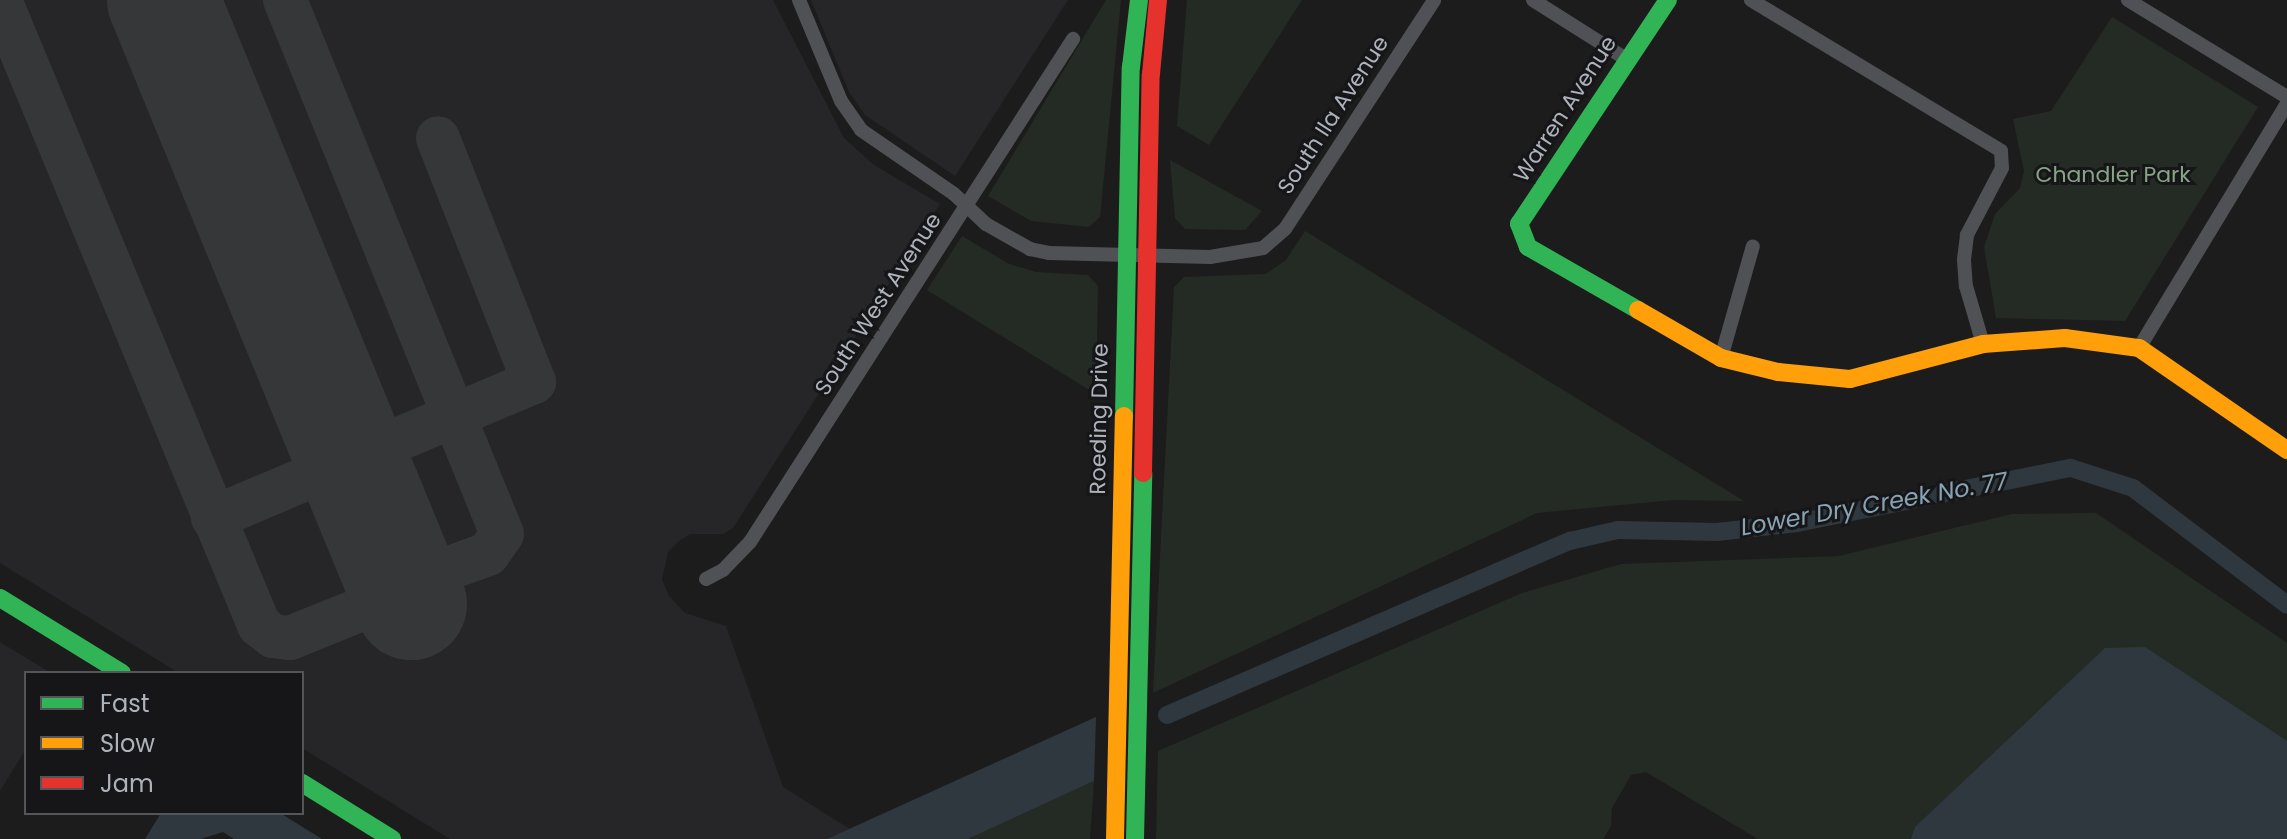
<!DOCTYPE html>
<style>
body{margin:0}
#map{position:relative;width:2287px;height:839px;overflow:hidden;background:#1c1c1c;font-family:Poppins,sans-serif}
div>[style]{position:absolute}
.built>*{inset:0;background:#262628}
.green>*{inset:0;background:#242b24}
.water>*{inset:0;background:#2f383e}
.canal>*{height:18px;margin:-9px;padding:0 9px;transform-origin:9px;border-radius:9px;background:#2f383e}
.taxiway>*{height:44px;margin:-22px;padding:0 22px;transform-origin:22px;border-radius:22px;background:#363738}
.runway>*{height:112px;margin:-56px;padding:0 56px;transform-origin:56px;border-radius:56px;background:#363738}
.street>*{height:14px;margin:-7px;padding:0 7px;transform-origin:7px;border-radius:7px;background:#505155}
.fast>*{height:18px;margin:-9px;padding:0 9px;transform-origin:9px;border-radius:9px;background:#30b455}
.slow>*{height:18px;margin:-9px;padding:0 9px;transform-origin:9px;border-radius:9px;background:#ff9f0a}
.jam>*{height:18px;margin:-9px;padding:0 9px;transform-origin:9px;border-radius:9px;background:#e5322d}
span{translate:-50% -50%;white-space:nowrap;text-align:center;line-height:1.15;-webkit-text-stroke:6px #161618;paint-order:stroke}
.street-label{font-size:22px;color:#aeb3bb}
.park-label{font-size:22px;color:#87a586}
.water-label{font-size:24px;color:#87a3b4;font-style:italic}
.legend{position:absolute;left:24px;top:671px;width:280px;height:144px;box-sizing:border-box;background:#161618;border:2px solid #535559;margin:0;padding:10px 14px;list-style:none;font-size:24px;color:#aeb3bb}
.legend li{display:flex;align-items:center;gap:16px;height:40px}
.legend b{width:40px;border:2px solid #535559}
</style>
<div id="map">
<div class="built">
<div style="clip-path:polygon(0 0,773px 0,844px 138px,874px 165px,940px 204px,733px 528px,723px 534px,690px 534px,679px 541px,668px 552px,662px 579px,669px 596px,685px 613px,726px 626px,783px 787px,850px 829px,827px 839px,450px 839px,302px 748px,302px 673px,179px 673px,0 563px)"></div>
<div style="clip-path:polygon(811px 0,1068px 0,955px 176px,865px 115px,849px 92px)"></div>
<div style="clip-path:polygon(0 642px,51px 673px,26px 673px,26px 749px,0 791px)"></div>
</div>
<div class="green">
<div style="clip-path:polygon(1106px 0,1121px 0,1100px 217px,1089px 227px,1031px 221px,988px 196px)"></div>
<div style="clip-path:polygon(1187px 0,1302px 0,1209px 145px,1177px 126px)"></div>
<div style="clip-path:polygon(2112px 17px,2258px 107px,2125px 321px,1996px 318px,1984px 247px,1995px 214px,2020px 188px,2024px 171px,2013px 119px,2051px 111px)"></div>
<div style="clip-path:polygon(1170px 160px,1262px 211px,1245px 230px,1185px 229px,1175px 218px)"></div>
<div style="clip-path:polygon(1305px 231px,1472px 334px,1744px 501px,1673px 500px,1537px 513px,1153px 693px,1174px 287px,1184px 277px,1266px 274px,1286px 260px)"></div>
<div style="clip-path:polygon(962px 236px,1009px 264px,1036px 272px,1088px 275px,1098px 286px,1096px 394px,927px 290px)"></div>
<div style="clip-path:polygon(2096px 513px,2287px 643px,2287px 839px,1758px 839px,1646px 772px,1631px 775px,1612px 808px,1611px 826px,1603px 839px,1156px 839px,1158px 751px,1522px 593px,1621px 564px,1839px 556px,2012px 514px)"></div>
<div style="clip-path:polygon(1094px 781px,1090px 839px,968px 839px)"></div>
</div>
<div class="water">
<div style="clip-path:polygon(2145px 647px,2287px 741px,2287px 839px,1911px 839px,1915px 827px,2105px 648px)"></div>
<div style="clip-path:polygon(1096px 717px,1094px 781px,968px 839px,827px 839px)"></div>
<div style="clip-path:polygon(161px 813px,280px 813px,322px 839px,234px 839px,223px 832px,201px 839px,145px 839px)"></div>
</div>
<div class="canal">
<div style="left:1167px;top:715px;width:439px;rotate:-23.4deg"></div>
<div style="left:1570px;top:541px;width:49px;rotate:-12.9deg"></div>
<div style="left:1618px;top:530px;width:99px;rotate:1.2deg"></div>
<div style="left:1717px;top:532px;width:81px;rotate:-6.4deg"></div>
<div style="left:1797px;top:523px;width:279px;rotate:-11.4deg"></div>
<div style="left:2071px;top:468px;width:65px;rotate:17.9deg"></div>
<div style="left:2133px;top:488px;width:193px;rotate:37.2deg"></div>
</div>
<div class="taxiway">
<div style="left:0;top:0;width:677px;rotate:67.49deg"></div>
<div style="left:259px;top:625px;width:18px;rotate:38deg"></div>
<div style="left:273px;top:636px;width:17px;rotate:7deg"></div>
<div style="left:290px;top:638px;width:96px;rotate:-22deg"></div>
<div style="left:379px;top:602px;width:29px;rotate:-61deg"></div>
<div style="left:393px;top:577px;width:37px;rotate:-103deg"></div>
<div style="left:285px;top:0;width:576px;rotate:67.88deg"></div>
<div style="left:502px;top:534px;width:24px;rotate:125deg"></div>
<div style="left:488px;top:554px;width:62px;rotate:160.1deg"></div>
<div style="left:430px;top:575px;width:22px;rotate:-164deg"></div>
<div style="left:409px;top:569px;width:37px;rotate:-131deg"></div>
<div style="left:213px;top:518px;width:349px;rotate:-23deg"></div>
<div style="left:534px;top:382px;width:262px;rotate:-111.5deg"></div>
</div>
<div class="runway">
<div style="left:163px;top:0;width:653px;rotate:67.68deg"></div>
</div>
<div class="street">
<div style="left:799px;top:0;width:109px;rotate:67.4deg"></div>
<div style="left:841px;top:101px;width:35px;rotate:55deg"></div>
<div style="left:861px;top:130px;width:113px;rotate:34.5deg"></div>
<div style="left:954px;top:194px;width:44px;rotate:43.2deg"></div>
<div style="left:986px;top:224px;width:51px;rotate:29.6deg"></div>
<div style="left:1030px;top:249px;width:19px;rotate:12deg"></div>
<div style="left:1049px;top:253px;width:161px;rotate:1.4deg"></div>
<div style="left:1210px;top:257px;width:54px;rotate:-9.6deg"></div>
<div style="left:1263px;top:248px;width:29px;rotate:-41deg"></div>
<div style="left:1285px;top:229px;width:273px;rotate:-56.9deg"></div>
<div style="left:1533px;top:0;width:110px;rotate:32.4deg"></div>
<div style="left:1751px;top:0;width:292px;rotate:31.1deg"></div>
<div style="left:2001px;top:151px;width:17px;rotate:87deg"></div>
<div style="left:2002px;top:168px;width:76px;rotate:117.6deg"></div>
<div style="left:1967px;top:235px;width:25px;rotate:97deg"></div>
<div style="left:1964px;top:260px;width:26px;rotate:86deg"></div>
<div style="left:1966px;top:286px;width:60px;rotate:73.7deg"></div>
<div style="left:2128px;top:0;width:186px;rotate:31.4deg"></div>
<div style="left:2139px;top:348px;width:285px;rotate:-58.8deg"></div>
<div style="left:1721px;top:358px;width:116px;rotate:-74.1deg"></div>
<div style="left:706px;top:579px;width:19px;rotate:-28deg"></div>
<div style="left:723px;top:570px;width:39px;rotate:-46deg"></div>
<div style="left:750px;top:542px;width:598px;rotate:-57.29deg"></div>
</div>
<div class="fast">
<div style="left:1638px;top:310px;width:127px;rotate:-150.2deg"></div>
<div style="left:1528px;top:247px;width:25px;rotate:-111deg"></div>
<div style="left:1519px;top:224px;width:269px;rotate:-56.4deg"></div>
<div style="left:1124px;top:416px;width:349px;rotate:-88.9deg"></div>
<div style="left:1131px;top:67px;width:67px;rotate:-83.2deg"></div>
<div style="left:0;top:598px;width:143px;rotate:31.6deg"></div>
<div style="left:302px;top:783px;width:106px;rotate:31.9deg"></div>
<div style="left:1135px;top:839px;width:366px;rotate:-88.7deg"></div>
</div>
<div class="slow">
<div style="left:1638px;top:310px;width:96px;rotate:30deg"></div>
<div style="left:1721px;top:358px;width:59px;rotate:13.8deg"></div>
<div style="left:1778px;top:372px;width:72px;rotate:5.6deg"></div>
<div style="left:1850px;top:379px;width:138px;rotate:-14.7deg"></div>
<div style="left:1983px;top:344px;width:82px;rotate:-4.2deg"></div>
<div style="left:2065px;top:338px;width:75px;rotate:7.7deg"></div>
<div style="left:2139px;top:348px;width:180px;rotate:34.6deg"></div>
<div style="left:1115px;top:839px;width:423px;rotate:-88.8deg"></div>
</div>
<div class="jam">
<div style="left:1143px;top:473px;width:399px;rotate:-88.9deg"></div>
<div style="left:1151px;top:74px;width:74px;rotate:-84.6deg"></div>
</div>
<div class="street-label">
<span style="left:1565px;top:109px;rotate:-57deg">Warren Avenue</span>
<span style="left:1333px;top:115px;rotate:-57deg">South Ila Avenue</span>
<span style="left:878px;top:304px;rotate:-57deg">South West Avenue</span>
<span style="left:1099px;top:419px;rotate:-89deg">Roeding Drive</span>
</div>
<div class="park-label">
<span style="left:2113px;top:175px">Chandler Park</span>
</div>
<div class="water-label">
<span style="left:1874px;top:504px;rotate:-10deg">Lower Dry Creek No. 77</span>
</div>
<ul class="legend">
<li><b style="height:10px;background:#30b455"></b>Fast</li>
<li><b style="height:10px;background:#ff9f0a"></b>Slow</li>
<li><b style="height:10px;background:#e5322d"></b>Jam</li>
</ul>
</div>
